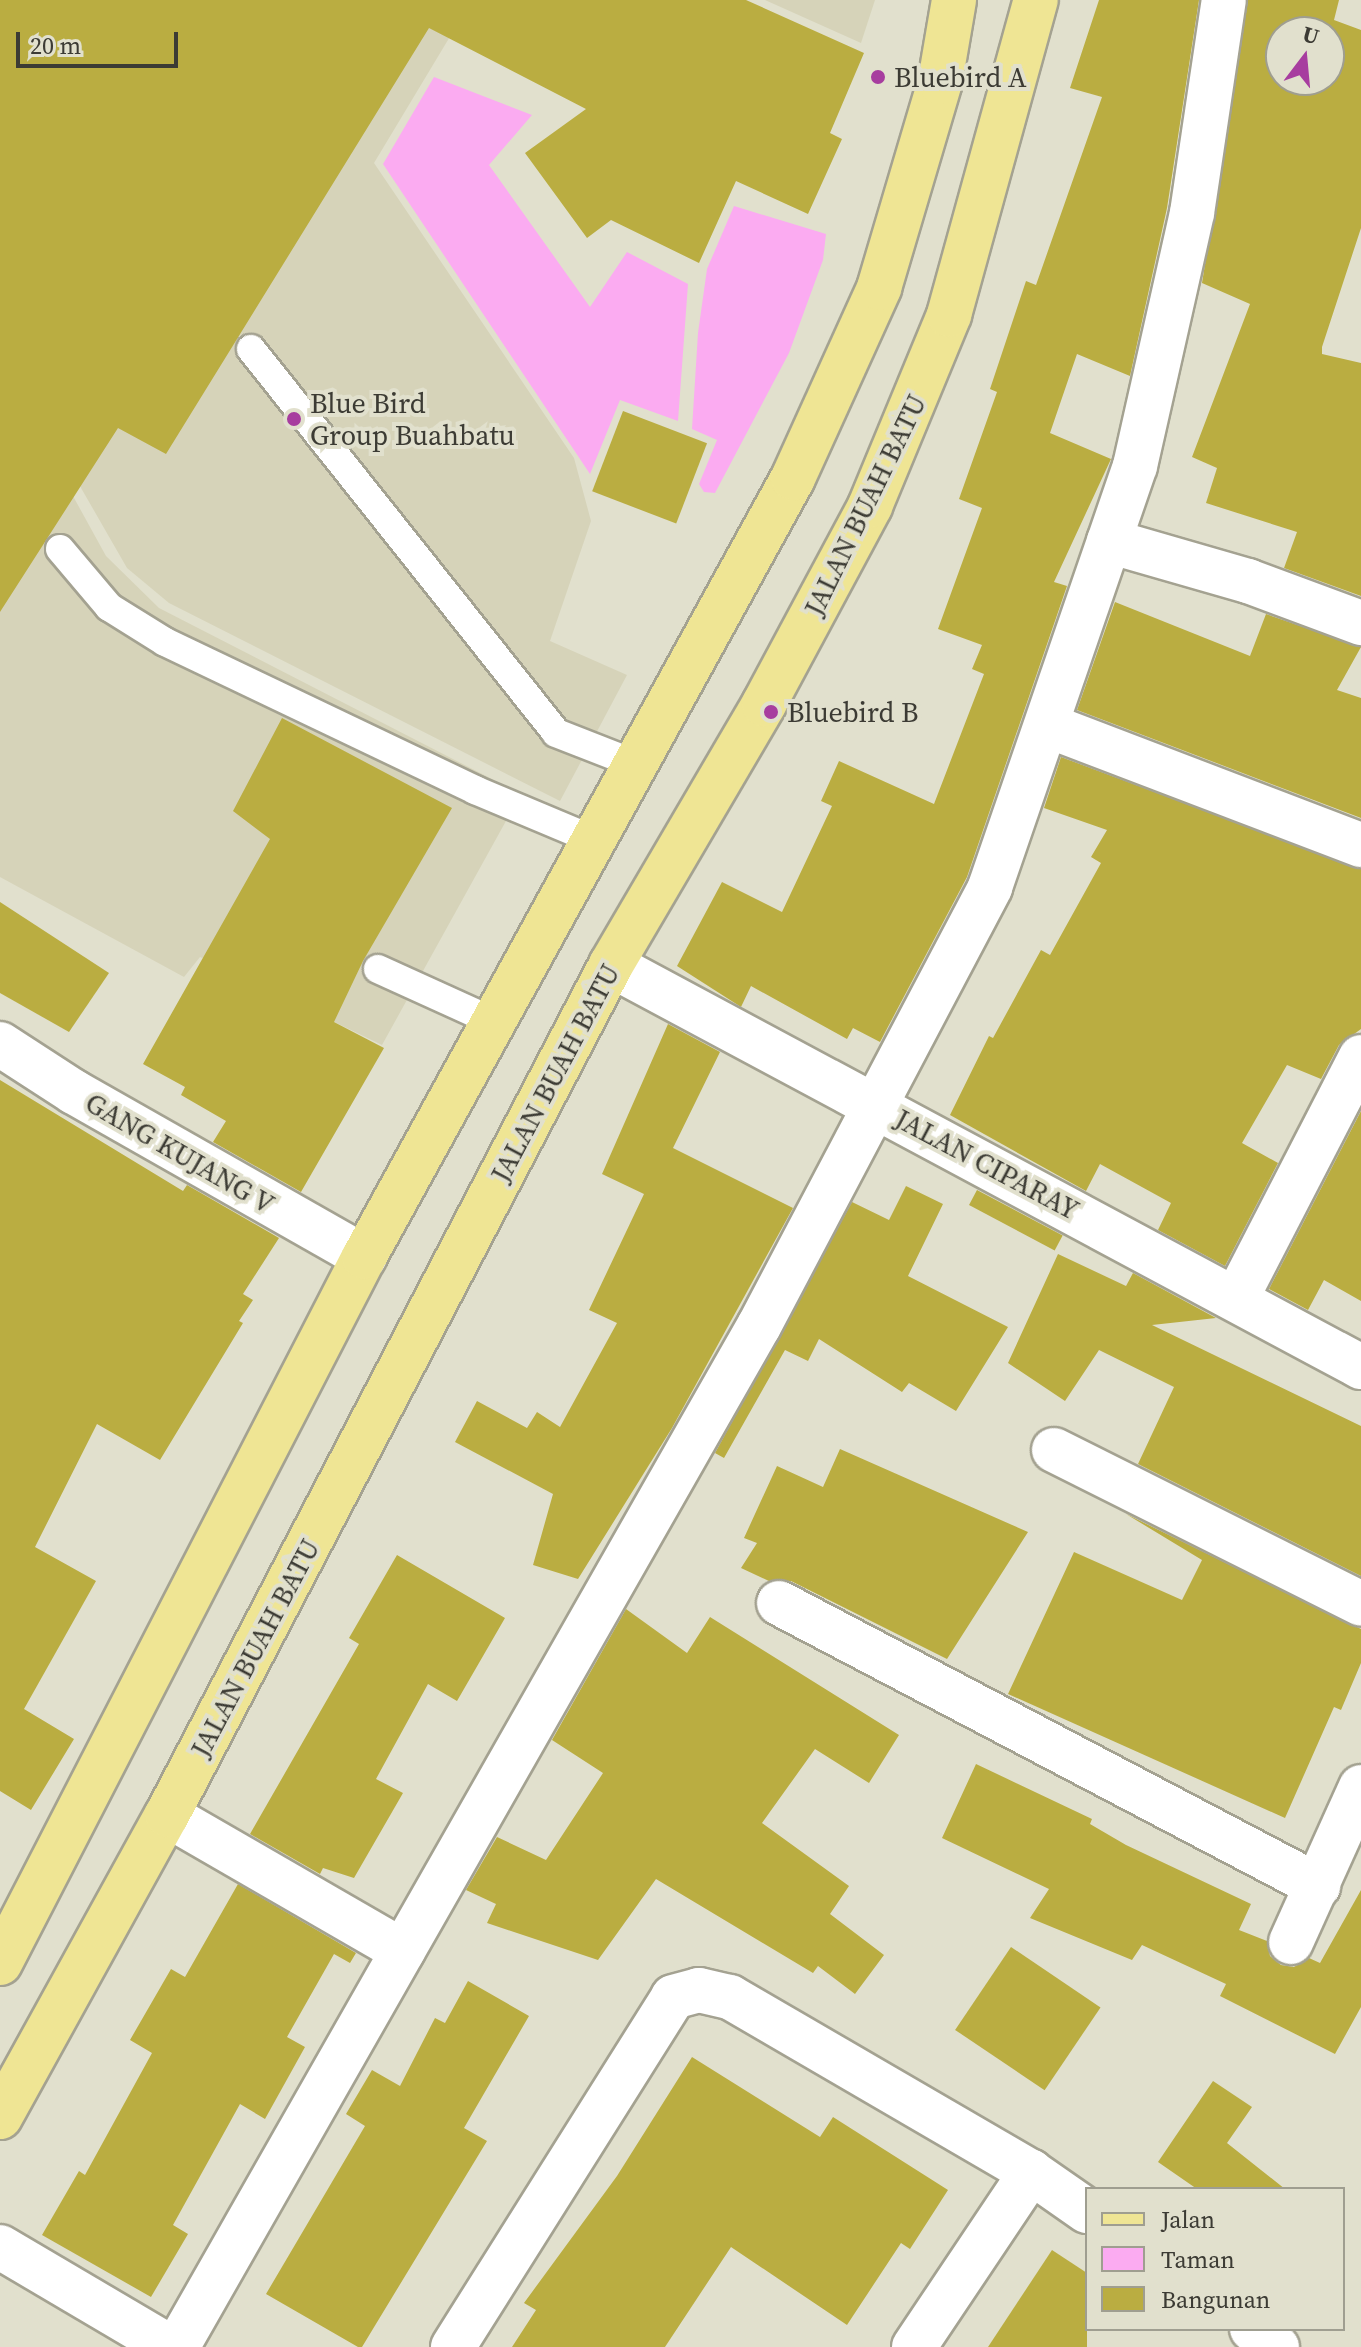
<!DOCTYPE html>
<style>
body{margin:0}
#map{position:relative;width:1361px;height:2347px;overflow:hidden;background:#e1e0cd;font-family:"Source Serif 4",serif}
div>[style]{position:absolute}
.built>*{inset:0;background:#d6d3b9}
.green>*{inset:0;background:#fbabf1}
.building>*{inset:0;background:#baad41;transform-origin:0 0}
.roads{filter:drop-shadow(2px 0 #a4a291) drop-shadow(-2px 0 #a4a291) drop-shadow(0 2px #a4a291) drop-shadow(0 -2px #a4a291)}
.service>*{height:28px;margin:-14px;padding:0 14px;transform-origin:14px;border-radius:14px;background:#fff}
.minor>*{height:44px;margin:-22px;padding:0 22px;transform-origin:22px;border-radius:22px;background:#fff}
.tertiary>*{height:44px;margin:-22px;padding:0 22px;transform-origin:22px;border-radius:22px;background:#fff}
.primary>*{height:44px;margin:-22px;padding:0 22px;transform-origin:22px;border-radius:22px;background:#efe594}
.dots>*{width:22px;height:22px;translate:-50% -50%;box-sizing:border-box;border:4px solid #e1e0cd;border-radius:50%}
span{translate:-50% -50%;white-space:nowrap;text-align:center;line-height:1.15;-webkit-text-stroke:8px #e1e0cd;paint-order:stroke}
.poi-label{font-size:28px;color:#3c3b34}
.left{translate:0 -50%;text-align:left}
.street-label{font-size:28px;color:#3c3b34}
.legend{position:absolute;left:1085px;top:2187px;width:260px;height:144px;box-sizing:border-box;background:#e1e0cd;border:2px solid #9f9e90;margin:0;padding:10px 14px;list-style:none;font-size:24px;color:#3c3b34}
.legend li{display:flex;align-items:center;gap:16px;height:40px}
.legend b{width:40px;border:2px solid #9f9e90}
.north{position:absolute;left:1265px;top:16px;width:80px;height:80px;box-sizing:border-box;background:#e1e0cd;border:2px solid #9f9e90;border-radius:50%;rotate:16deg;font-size:22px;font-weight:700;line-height:32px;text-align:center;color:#3c3b34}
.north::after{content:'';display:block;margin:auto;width:28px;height:36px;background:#a73d9f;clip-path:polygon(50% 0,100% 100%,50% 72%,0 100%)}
.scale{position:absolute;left:16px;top:32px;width:162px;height:36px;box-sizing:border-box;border:4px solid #3c3b34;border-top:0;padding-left:10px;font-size:24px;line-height:28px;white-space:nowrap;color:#3c3b34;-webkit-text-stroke:6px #e1e0cd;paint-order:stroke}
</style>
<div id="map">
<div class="built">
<div style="clip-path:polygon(0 0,472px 0,374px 163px,574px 458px,591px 521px,550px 641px,627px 675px,560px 801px,169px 603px,127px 568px,19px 380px)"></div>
<div style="clip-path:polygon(765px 0,875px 0,861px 43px)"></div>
<div style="clip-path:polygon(0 382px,14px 389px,106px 556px,159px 608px,521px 794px,382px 1045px,200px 957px,184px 977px,0 877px)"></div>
</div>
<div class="green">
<div style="clip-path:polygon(434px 77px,532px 115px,489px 165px,590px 307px,627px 252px,688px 284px,678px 421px,620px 400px,590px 474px,383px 164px)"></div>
<div style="clip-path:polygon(734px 206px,826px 234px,823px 260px,789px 353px,715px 493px,704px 492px,699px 484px,717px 440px,692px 429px,698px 333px,707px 269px)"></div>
</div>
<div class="building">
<div style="clip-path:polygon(0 0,746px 0,864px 53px,830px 133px,842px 139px,808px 214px,736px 181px,699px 263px,611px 220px,587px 238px,525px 153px,586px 109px,429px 28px,166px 454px,118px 428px,0 612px)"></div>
<div style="clip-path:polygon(1099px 0,1199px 0,1167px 208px,1130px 376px,1077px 354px,1050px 433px,1111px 459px,1054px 582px,1067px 586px,967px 877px,880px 1042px,853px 1028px,847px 1039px,751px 986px,741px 1007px,677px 966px,722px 882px,782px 912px,832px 806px,821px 801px,839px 761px,934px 804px,984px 674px,972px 669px,982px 645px,938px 629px,982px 508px,959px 499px,997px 392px,990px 389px,1026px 281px,1036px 285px,1102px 97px,1070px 88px)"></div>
<div style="clip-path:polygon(evenodd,1248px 0,1339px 0,1334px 20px,1361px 30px,1361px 228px,1322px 347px,1322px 354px,1361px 363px,1361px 596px,1284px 568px,1297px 532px,1206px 503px,1217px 468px,1192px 457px,1250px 304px,1202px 283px,1248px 0,1281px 32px,1329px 32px,1329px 80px,1281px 80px,1281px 32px)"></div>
<div style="left:623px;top:411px;width:90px;height:86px;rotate:21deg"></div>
<div style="clip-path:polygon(1115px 602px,1250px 656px,1266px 614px,1361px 647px,1337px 690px,1361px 698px,1361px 818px,1077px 710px)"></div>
<div style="clip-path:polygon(282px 718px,452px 808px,363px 961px,334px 1022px,384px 1048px,301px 1192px,213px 1142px,226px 1121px,181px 1095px,185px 1087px,143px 1064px,270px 839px,233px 811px)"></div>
<div style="clip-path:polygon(1061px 757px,1361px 869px,1361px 1029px,1339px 1045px,1321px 1079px,1287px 1065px,1242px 1143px,1278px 1163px,1225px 1266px,1158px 1230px,1171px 1203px,1100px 1164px,1086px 1191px,950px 1115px,989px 1036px,993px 1038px,1041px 950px,1050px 955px,1101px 863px,1091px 857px,1107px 830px,1044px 808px)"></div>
<div style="clip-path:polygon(0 902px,109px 973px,69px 1032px,0 993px)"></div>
<div style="clip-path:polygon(668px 1024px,720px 1052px,673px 1148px,793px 1208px,672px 1428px,578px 1579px,533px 1565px,553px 1494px,455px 1442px,477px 1401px,527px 1428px,537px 1412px,560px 1427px,617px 1323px,589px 1310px,644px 1194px,602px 1174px)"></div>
<div style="clip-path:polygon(0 1080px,183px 1191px,187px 1185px,279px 1238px,243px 1294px,253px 1300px,239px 1321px,243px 1323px,160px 1460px,97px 1424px,35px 1547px,96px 1581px,24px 1709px,74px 1739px,31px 1810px,0 1791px)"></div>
<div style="clip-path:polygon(1361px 1111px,1361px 1301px,1324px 1280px,1308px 1310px,1269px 1289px)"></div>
<div style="clip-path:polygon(906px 1186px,943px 1204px,908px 1276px,1008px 1327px,956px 1411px,909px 1383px,902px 1392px,819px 1339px,808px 1361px,785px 1350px,724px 1458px,715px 1453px,852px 1202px,889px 1220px)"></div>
<div style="left:977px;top:1190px;width:97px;height:17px;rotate:28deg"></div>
<div style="clip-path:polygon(1058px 1254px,1126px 1286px,1133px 1273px,1216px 1318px,1152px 1325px,1361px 1426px,1361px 1576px,1138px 1464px,1174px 1387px,1099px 1350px,1065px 1401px,1008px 1363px)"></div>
<div style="clip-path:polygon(840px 1449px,1028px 1532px,947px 1659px,791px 1581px,769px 1581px,741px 1568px,757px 1543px,744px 1538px,777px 1466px,823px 1487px)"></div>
<div style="clip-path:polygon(1126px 1514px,1361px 1629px,1361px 1663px,1341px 1710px,1334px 1707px,1285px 1818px,1008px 1694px,1074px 1552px,1182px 1600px,1202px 1560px)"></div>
<div style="clip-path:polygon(397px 1555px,505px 1618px,457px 1701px,428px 1684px,376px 1779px,403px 1793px,354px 1878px,323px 1868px,320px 1874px,250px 1834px,359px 1644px,349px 1638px)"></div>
<div style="clip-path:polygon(626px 1609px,687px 1653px,710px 1617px,899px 1735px,869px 1783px,815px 1749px,762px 1823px,849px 1886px,830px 1914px,884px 1955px,855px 1994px,818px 1966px,813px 1973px,656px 1879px,598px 1960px,487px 1923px,496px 1904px,466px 1890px,497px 1837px,546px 1860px,603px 1773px,552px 1740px)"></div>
<div style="clip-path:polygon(976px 1764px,1092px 1819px,1090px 1824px,1126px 1845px,1251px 1904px,1239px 1930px,1267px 1941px,1270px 1956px,1281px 1965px,1294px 1967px,1309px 1958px,1320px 1963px,1361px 1890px,1361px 2007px,1335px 2054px,1220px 1996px,1226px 1984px,1142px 1945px,1132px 1960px,1030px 1918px,1049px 1889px,942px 1838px)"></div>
<div style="clip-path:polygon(238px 1884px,356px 1953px,350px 1963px,334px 1954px,287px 2037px,305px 2047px,265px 2119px,240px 2104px,173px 2225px,188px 2234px,151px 2297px,42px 2235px,79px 2171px,85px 2175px,152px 2053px,130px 2040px,171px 1969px,185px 1977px)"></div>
<div style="left:1011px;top:1947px;width:108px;height:100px;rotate:34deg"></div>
<div style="clip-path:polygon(468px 1981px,529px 2016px,464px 2128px,487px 2141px,362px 2347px,358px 2347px,266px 2294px,365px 2126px,346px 2114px,372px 2070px,400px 2086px,435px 2018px,445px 2023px)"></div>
<div style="clip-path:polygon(692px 2057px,820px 2137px,833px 2117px,948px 2190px,910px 2249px,901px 2243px,847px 2325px,731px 2247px,665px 2347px,512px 2347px,536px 2310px,524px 2303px,617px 2176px)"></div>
<div style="clip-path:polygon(1213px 2081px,1252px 2107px,1227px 2143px,1285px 2189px,1197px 2189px,1158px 2162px)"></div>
<div style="clip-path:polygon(1052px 2250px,1087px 2273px,1087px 2347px,988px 2347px)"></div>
</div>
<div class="roads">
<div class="service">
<div style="left:251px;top:349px;width:490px;rotate:51.5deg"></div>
<div style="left:556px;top:733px;width:83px;rotate:21.3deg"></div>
<div style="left:60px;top:549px;width:76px;rotate:49.8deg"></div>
<div style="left:109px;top:607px;width:66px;rotate:32deg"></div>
<div style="left:165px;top:642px;width:344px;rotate:25.5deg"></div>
<div style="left:475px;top:790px;width:129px;rotate:22.8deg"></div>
<div style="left:378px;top:969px;width:128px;rotate:24.4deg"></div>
</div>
<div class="minor">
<div style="left:1109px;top:541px;width:145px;rotate:16.1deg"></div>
<div style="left:1248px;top:581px;width:121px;rotate:20.4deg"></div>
<div style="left:1049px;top:726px;width:334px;rotate:20.9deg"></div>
<div style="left:0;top:1044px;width:88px;rotate:33deg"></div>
<div style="left:74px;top:1092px;width:334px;rotate:29.6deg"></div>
<div style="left:1237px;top:1297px;width:270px;rotate:-62.7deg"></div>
<div style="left:1054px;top:1450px;width:343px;rotate:26.6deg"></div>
<div style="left:779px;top:1603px;width:609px;rotate:27.7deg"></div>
<div style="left:167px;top:1815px;width:272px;rotate:30deg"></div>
<div style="left:1291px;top:1942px;width:170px;rotate:-65.7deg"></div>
<div style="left:0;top:2247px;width:197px;rotate:30.5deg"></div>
<div style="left:1252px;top:2329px;width:31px;rotate:36deg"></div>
<div style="left:177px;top:2347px;width:1175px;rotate:-60.32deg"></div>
<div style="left:759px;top:1326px;width:496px;rotate:-62.2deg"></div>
<div style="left:990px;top:887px;width:445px;rotate:-71deg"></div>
<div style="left:1135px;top:466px;width:259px;rotate:-77.3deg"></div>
<div style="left:1192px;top:213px;width:215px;rotate:-81.5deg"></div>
<div style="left:453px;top:2347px;width:413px;rotate:-57.8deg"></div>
<div style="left:673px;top:1997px;width:27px;rotate:-15deg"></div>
<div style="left:699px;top:1990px;width:32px;rotate:13deg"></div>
<div style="left:730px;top:1997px;width:348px;rotate:30.2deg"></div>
<div style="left:1031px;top:2172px;width:68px;rotate:34.9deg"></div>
<div style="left:914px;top:2347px;width:211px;rotate:-56.2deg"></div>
</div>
<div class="tertiary">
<div style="left:611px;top:965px;width:851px;rotate:28.19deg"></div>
</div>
<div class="primary">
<div style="left:0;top:1963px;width:794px;rotate:-62.73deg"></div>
<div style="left:364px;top:1257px;width:889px;rotate:-61.16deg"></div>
<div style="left:793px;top:478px;width:209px;rotate:-65.6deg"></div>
<div style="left:879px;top:288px;width:215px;rotate:-73.5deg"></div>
<div style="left:940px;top:82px;width:83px;rotate:-80.3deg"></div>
<div style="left:0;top:2117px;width:345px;rotate:-61.1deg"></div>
<div style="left:167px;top:1815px;width:959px;rotate:-62.42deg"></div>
<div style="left:611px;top:965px;width:303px;rotate:-59.6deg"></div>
<div style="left:764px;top:704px;width:225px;rotate:-61.8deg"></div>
<div style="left:870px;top:506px;width:207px;rotate:-67.5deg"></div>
<div style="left:949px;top:315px;width:327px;rotate:-74.6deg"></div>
</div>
</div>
<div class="dots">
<div style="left:878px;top:77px;background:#a73d9f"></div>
<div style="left:294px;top:419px;background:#a73d9f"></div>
<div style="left:771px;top:712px;background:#a73d9f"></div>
</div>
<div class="poi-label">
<span class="left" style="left:894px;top:77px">Bluebird A</span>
<span class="left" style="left:310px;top:419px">Blue Bird<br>Group Buahbatu</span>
<span class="left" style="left:787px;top:712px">Bluebird B</span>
</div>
<div class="street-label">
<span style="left:865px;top:505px;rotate:-64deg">JALAN BUAH BATU</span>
<span style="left:555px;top:1073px;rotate:-62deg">JALAN BUAH BATU</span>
<span style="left:180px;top:1153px;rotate:30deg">GANG KUJANG V</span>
<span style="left:987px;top:1164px;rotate:28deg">JALAN CIPARAY</span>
<span style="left:255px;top:1648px;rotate:-62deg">JALAN BUAH BATU</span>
</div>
<ul class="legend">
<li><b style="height:10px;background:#efe594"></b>Jalan</li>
<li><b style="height:22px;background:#fbabf1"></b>Taman</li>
<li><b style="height:22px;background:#baad41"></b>Bangunan</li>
</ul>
<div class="north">U</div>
<div class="scale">20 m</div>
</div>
